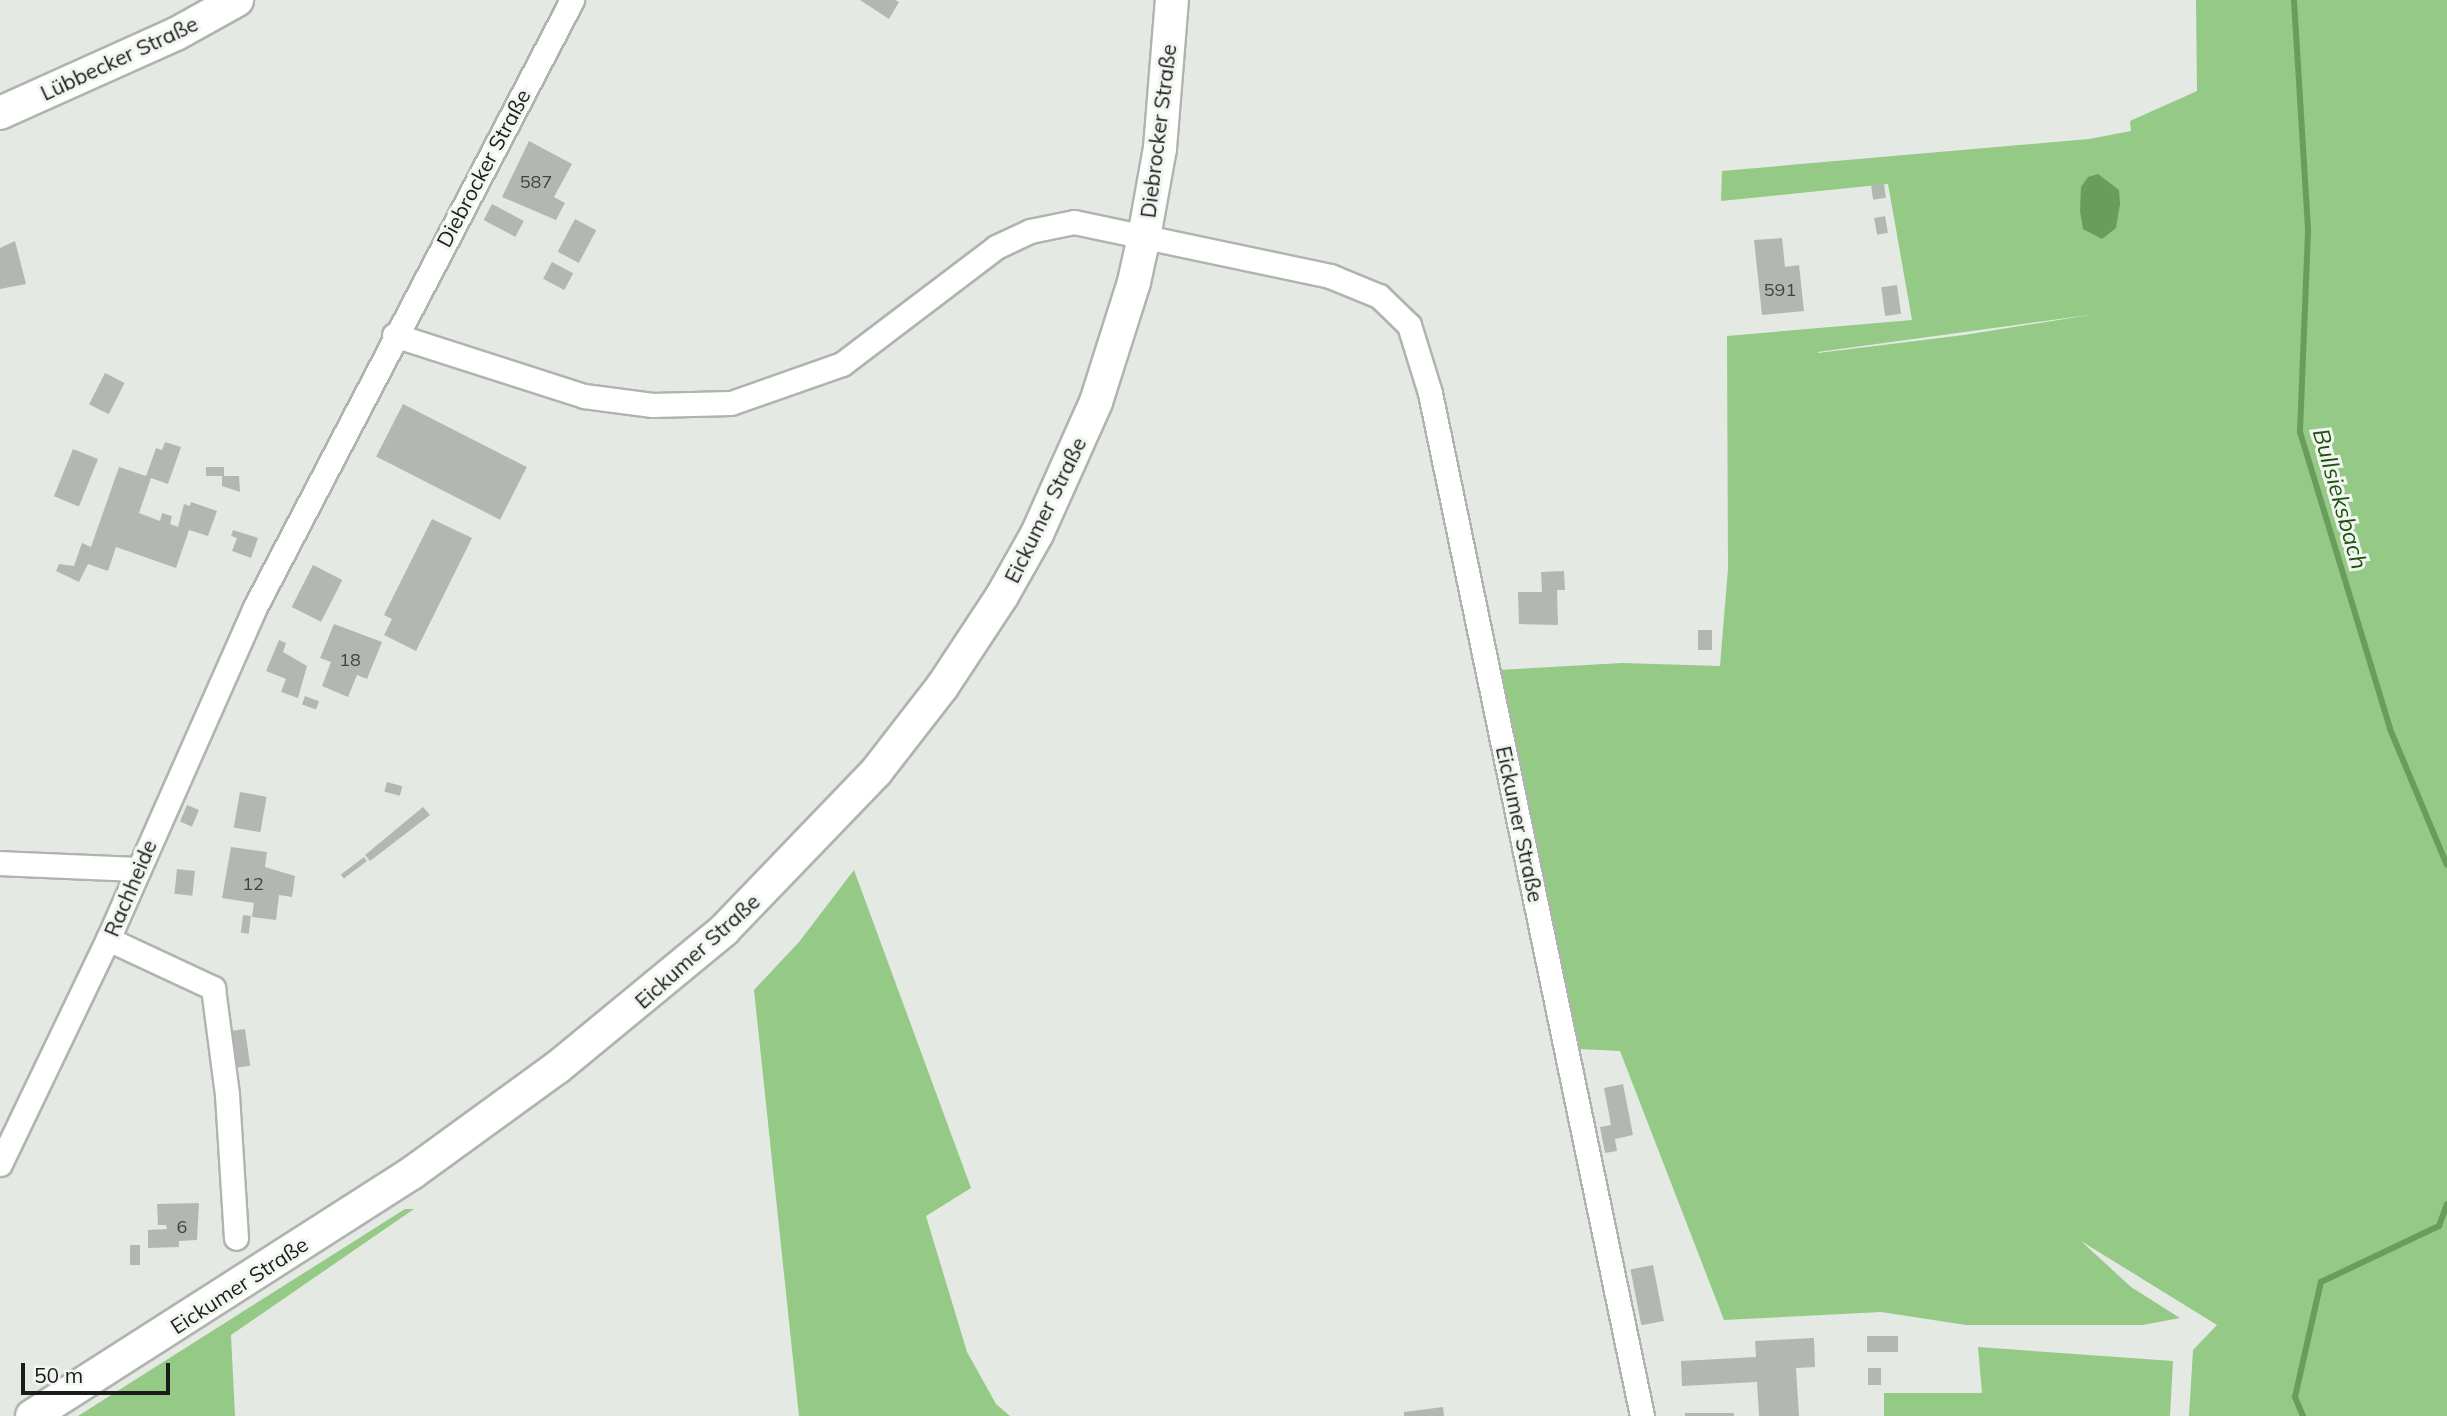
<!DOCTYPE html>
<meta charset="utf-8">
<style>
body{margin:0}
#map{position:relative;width:2447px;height:1416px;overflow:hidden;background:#e5e9e4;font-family:Mulish,sans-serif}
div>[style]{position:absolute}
.green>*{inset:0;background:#94c986}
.water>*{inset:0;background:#6a9d5c}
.stream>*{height:6px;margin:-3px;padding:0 3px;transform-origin:3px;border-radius:3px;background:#6a9d5c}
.building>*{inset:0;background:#b3b7b2;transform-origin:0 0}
.roads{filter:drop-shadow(2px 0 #b0b4af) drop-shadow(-2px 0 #b0b4af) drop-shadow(0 2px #b0b4af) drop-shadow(0 -2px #b0b4af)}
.street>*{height:23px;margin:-11.5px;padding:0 11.5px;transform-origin:11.5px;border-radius:11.5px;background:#fff}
.secondary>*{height:32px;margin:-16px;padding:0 16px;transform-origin:16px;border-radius:16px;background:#fff}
span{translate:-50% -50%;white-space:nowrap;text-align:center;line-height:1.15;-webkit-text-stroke:6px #f2f6f1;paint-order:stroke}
.number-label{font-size:18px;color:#404340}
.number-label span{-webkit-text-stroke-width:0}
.street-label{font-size:21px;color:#1a1c1a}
.water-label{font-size:23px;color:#1f520f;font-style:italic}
.scale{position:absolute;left:21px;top:1363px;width:149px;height:32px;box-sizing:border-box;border:4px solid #1a1c1a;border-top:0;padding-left:9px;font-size:21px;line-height:24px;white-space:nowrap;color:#1a1c1a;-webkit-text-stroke:5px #f2f6f1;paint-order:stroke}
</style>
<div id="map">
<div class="green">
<div style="clip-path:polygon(evenodd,2196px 0,2447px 0,2447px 1416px,2189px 1416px,2193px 1350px,2217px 1325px,2081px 1241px,2131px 1287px,2180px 1318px,2143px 1325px,1966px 1325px,1881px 1312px,1724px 1320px,1620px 1051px,1579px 1049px,1499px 670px,1622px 663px,1720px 666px,1728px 569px,1727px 336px,1912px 320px,1888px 184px,1721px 201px,1722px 171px,2089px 139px,2131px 131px,2130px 121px,2197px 91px,2196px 0,2096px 314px,1964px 335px,1818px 353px,1818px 352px,2096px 314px)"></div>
<div style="clip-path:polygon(854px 870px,971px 1188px,926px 1216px,967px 1352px,996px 1404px,1010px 1416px,799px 1416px,754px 990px,799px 942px)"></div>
<div style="clip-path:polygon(405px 1209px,414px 1209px,231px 1335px,235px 1416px,78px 1416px)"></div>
<div style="clip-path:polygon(1978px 1347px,2173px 1361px,2170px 1416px,1884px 1416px,1884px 1393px,1982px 1393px)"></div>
</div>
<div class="water">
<div style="clip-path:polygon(2098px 174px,2119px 190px,2120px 204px,2116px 228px,2102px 239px,2083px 229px,2080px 211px,2081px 187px,2088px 177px)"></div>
</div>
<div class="stream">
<div style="left:2294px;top:0;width:232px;rotate:86.5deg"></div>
<div style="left:2308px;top:232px;width:200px;rotate:92.3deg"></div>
<div style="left:2300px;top:432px;width:310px;rotate:73.1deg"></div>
<div style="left:2390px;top:729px;width:147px;rotate:67.3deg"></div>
<div style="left:2303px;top:1416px;width:21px;rotate:-113deg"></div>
<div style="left:2295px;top:1397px;width:118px;rotate:-77.3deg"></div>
<div style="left:2321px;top:1282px;width:131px;rotate:-25.4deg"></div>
<div style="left:2439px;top:1226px;width:23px;rotate:-70deg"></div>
</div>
<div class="building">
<div style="clip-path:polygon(860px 0,895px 0,899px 2px,889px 19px)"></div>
<div style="clip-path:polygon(529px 141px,572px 164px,554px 197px,565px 203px,556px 220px,502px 197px)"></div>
<div style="left:1884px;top:184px;width:14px;height:13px;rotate:82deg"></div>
<div style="left:492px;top:204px;width:36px;height:18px;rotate:28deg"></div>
<div style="left:1885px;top:216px;width:17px;height:11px;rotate:80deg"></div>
<div style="left:575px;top:219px;width:24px;height:37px;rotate:28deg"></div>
<div style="clip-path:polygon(1782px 238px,1785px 267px,1799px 265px,1804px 311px,1762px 315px,1754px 240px)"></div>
<div style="clip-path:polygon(15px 241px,26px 284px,0 289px,0 248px)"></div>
<div style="left:552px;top:262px;width:24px;height:19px;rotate:28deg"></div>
<div style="left:1897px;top:285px;width:29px;height:16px;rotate:82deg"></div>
<div style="left:105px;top:373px;width:22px;height:35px;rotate:27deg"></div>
<div style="left:403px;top:404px;width:139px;height:59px;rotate:27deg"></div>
<div style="clip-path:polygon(165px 442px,181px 447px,168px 484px,151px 478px,139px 513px,160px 521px,162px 513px,172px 516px,170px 524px,178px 527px,184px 504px,190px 506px,191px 502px,217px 511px,208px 536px,189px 530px,176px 568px,116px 547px,108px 571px,88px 564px,79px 582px,56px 571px,59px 564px,74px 566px,82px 543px,91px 547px,119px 467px,146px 476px,156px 448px,162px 450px)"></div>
<div style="left:73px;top:449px;width:27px;height:51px;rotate:22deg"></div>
<div style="left:206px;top:467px;width:18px;height:9px"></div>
<div style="clip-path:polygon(222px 476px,239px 476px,240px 492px,222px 486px)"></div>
<div style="clip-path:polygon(432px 519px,472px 538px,416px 651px,384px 635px,392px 619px,384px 615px)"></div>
<div style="clip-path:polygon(233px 530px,258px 538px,251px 558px,232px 551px,237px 538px,231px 536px)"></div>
<div style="left:313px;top:565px;width:33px;height:47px;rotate:27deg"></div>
<div style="clip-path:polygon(1564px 571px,1565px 590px,1557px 590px,1558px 625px,1519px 624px,1518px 592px,1542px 592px,1541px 572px)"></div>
<div style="clip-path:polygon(334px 624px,382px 642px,367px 679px,357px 675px,348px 697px,322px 686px,331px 662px,320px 658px)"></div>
<div style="left:1698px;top:630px;width:14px;height:20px"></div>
<div style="clip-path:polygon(279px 640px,286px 643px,283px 652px,307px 666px,298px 698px,281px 692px,286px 679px,266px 671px)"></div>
<div style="left:305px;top:696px;width:15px;height:9px;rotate:20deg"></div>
<div style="left:387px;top:782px;width:16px;height:10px;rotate:15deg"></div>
<div style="left:240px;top:792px;width:27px;height:36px;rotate:10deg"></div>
<div style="left:187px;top:805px;width:13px;height:18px;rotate:23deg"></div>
<div style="clip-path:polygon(423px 807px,430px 815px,370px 861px,365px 855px)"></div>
<div style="clip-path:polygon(231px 847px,267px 852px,265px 867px,295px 876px,292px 897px,279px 895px,276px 920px,252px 917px,254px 903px,222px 898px)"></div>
<div style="left:364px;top:857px;width:5px;height:29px;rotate:53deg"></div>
<div style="left:177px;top:869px;width:18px;height:25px;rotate:6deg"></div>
<div style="left:243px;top:915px;width:8px;height:18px;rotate:7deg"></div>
<div style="left:245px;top:1029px;width:37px;height:18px;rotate:82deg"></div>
<div style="clip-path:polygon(1623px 1084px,1633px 1135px,1615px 1139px,1617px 1151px,1605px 1153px,1600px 1127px,1611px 1125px,1604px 1088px)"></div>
<div style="clip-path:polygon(199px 1203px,197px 1240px,179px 1241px,179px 1247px,148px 1248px,148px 1230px,167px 1229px,166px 1225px,158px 1225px,157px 1204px)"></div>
<div style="left:130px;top:1245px;width:10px;height:20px"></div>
<div style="left:1653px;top:1265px;width:57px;height:23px;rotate:79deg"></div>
<div style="left:1898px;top:1336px;width:16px;height:31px;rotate:90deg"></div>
<div style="clip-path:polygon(1814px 1338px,1815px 1367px,1796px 1368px,1799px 1416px,1759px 1416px,1757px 1382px,1682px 1386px,1681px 1361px,1756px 1357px,1755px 1341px)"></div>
<div style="left:1881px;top:1368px;width:17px;height:13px;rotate:90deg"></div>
<div style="clip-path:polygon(1443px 1407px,1444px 1416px,1404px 1416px,1404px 1412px)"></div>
<div style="left:1685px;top:1413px;width:49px;height:3px"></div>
</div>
<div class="roads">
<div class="street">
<div style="left:394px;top:335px;width:200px;rotate:17.8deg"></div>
<div style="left:584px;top:396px;width:69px;rotate:7.5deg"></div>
<div style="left:652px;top:405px;width:79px;rotate:-1.5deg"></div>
<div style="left:731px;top:403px;width:118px;rotate:-19.4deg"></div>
<div style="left:842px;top:364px;width:193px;rotate:-37.2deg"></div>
<div style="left:996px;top:247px;width:38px;rotate:-25deg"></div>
<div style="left:1030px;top:231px;width:45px;rotate:-11.6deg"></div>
<div style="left:1074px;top:222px;width:262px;rotate:11.9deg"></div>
<div style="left:1330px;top:276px;width:53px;rotate:22.2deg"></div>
<div style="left:1379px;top:296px;width:42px;rotate:44deg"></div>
<div style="left:1409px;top:325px;width:71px;rotate:72.8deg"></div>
<div style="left:1430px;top:393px;width:1045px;rotate:78.29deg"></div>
<div style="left:0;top:863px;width:137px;rotate:2.5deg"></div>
<div style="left:108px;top:939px;width:116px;rotate:25deg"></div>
<div style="left:213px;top:988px;width:108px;rotate:82.5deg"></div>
<div style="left:227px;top:1095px;width:143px;rotate:86.4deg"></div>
<div style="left:0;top:1164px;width:250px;rotate:-64.4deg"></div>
<div style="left:108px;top:939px;width:361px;rotate:-66.1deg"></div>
<div style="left:254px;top:609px;width:687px;rotate:-62.43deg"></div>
</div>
<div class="secondary">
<div style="left:0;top:113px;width:193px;rotate:-24.2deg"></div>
<div style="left:176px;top:34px;width:70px;rotate:-29.1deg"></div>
<div style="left:32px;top:1416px;width:451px;rotate:-32.6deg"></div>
<div style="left:412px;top:1173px;width:180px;rotate:-36deg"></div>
<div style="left:558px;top:1067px;width:215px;rotate:-39.5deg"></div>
<div style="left:724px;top:930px;width:219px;rotate:-46.1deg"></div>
<div style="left:876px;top:772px;width:108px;rotate:-52.2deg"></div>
<div style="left:942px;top:687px;width:109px;rotate:-56.6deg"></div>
<div style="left:1002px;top:596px;width:71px;rotate:-60.6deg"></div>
<div style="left:1037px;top:534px;width:145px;rotate:-65.9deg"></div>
<div style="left:1096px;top:402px;width:126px;rotate:-72.4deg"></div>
<div style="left:1134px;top:282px;width:46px;rotate:-77.5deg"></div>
<div style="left:1144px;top:237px;width:90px;rotate:-79.8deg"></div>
<div style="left:1160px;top:148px;width:148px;rotate:-85.4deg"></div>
</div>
</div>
<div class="number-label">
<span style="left:536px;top:182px">587</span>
<span style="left:1780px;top:290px">591</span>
<span style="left:350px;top:660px">18</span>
<span style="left:253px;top:884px">12</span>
<span style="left:182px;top:1227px">6</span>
</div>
<div class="street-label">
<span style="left:119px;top:58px;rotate:-25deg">Lübbecker Straße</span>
<span style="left:1158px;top:131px;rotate:-83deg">Diebrocker Straße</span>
<span style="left:483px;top:168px;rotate:-62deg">Diebrocker Straße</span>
<span style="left:1045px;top:510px;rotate:-64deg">Eickumer Straße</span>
<span style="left:1520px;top:824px;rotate:78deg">Eickumer Straße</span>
<span style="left:130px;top:888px;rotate:-67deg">Rachheide</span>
<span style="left:697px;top:951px;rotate:-42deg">Eickumer Straße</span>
<span style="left:239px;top:1285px;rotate:-33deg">Eickumer Straße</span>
</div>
<div class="water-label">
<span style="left:2340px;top:499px;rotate:74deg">Bullsieksbach</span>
</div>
<div class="scale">50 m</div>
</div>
